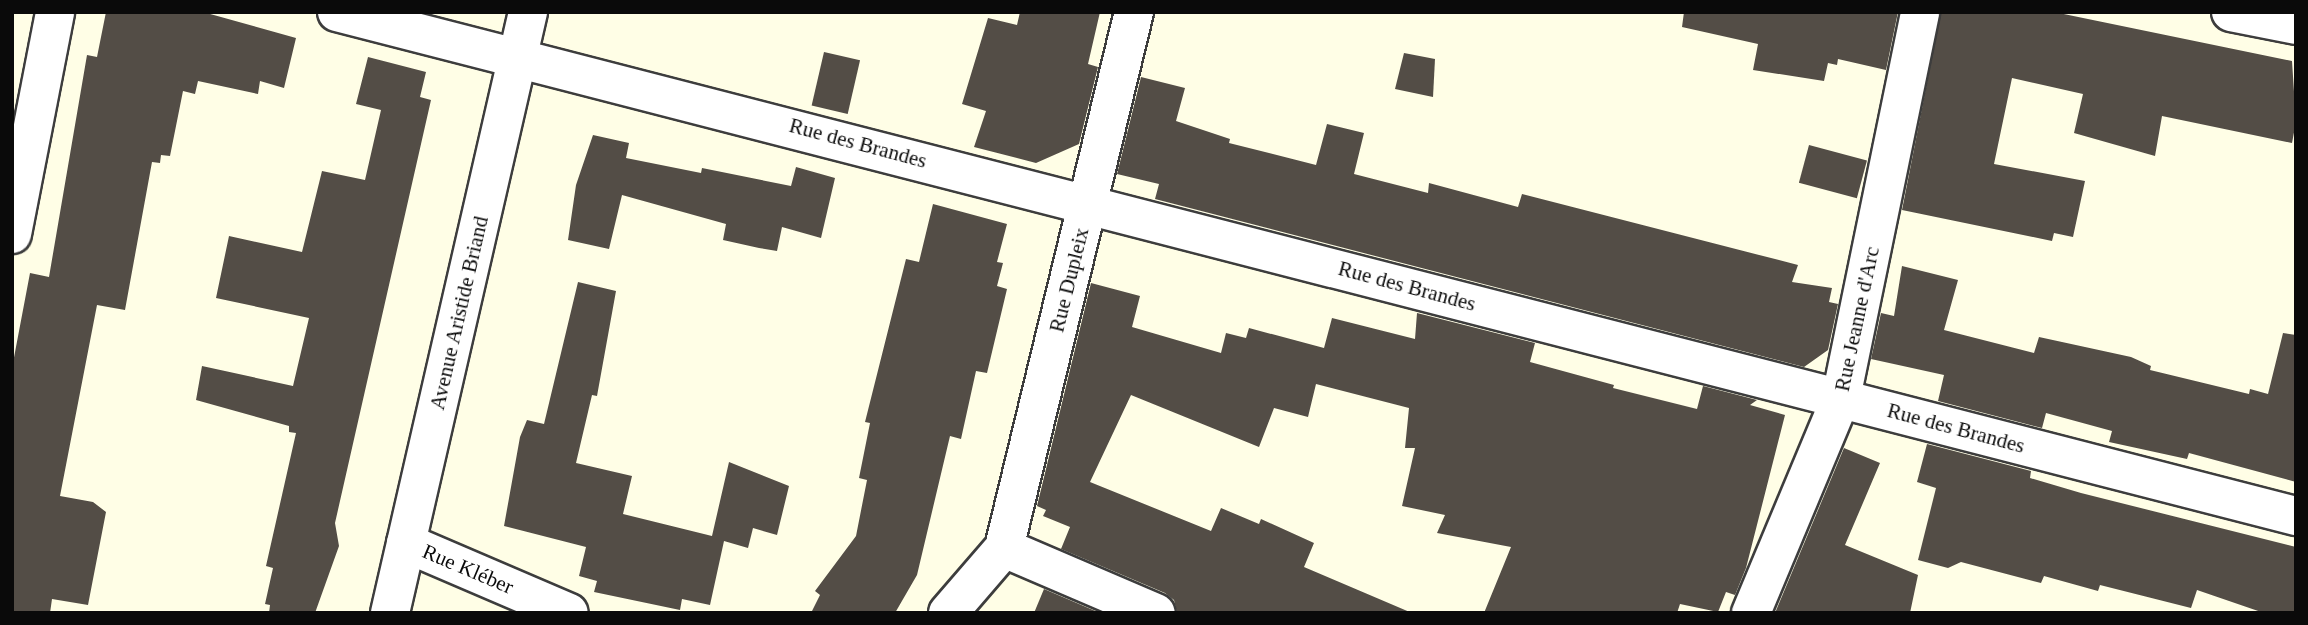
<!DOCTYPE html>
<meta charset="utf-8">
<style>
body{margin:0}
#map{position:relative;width:2308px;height:625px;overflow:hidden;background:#fffee6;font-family:Georgia,serif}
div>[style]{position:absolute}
.building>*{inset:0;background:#534d46;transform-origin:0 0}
.roads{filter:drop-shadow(2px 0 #3d3d3d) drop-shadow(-2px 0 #3d3d3d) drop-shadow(0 2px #3d3d3d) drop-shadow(0 -2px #3d3d3d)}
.minor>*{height:38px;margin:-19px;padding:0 19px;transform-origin:19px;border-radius:19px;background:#fff}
.tertiary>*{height:38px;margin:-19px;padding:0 19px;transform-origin:19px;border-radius:19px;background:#fff}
span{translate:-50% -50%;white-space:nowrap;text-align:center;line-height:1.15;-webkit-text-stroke:7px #fff;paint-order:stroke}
.street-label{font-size:21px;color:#0a0a0a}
.frame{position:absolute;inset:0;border:14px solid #0a0a0a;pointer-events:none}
</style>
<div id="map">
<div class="building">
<div style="clip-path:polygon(106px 12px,203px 12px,296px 38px,284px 88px,260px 81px,258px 94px,198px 81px,195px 94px,183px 91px,170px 156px,161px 155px,160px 163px,152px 162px,125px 310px,97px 305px,60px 496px,93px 502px,106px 512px,88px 605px,52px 599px,50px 613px,12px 613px,12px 368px,30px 273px,49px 277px,87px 55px,97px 57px)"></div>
<div style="clip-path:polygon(1020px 12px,1100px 12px,1088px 64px,1098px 67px,1079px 144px,1036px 163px,974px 147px,986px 111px,962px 104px,988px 18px,1017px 25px)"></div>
<div style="clip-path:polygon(1684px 12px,1898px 12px,1886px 70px,1838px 59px,1837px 65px,1828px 63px,1824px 81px,1753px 70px,1758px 44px,1682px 27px)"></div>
<div style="clip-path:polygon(1941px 12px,2054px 12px,2292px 61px,2296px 122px,2292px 143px,2162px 116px,2155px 156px,2074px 133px,2083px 94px,2012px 78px,1994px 164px,2085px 181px,2073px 237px,2054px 233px,2052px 241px,1902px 210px)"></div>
<div style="left:824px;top:52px;width:37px;height:55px;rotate:13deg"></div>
<div style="clip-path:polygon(1404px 53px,1435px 59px,1433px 97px,1395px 89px)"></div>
<div style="clip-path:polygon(368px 57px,426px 72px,420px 97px,431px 100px,335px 523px,339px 546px,315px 613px,269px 613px,270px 605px,265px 604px,273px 568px,266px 566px,296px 433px,289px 432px,289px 426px,196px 400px,202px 366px,293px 386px,309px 318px,216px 298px,229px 236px,302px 252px,322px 171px,365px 180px,381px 110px,356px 104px)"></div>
<div style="clip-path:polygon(1141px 77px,1185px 88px,1176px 121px,1230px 139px,1229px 143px,1316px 165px,1327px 124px,1364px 133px,1354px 174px,1428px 193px,1429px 183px,1518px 207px,1522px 194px,1798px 265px,1792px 282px,1832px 288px,1829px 302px,1838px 304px,1828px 350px,1804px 367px,1155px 199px,1159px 184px,1117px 174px)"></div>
<div style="clip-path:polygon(593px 135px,629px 143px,626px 158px,701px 173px,702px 168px,791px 186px,796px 167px,835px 178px,821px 238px,782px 227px,777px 251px,759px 248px,723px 240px,726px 224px,622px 195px,609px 249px,568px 240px,576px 185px)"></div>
<div style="left:1809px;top:145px;width:60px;height:39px;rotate:15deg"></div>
<div style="clip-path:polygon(933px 204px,1007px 224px,997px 262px,1003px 263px,997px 286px,1007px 289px,987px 373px,976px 371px,961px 439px,950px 436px,917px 575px,895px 613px,811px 613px,820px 595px,815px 591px,856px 536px,867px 480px,859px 478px,870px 423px,865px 422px,906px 259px,919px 262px)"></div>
<div style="clip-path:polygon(1902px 266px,1958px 280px,1944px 330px,2034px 353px,2039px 337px,2131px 357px,2151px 366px,2150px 370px,2249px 394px,2250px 389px,2268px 394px,2283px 333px,2296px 335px,2296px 482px,2189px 453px,2187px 459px,2109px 442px,2112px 431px,2046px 413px,2042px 428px,1938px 401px,1944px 375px,1871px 359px,1881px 313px,1894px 316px)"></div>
<div style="clip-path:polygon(578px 282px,616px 291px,597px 396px,592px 395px,576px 463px,632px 476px,623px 514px,712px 536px,729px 462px,789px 486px,777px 535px,753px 528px,748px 548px,724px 541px,710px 605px,682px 599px,680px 610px,594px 592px,597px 581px,579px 576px,586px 547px,504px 526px,520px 437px,527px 420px,544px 424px)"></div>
<div style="clip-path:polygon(1091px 283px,1140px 296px,1132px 327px,1221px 353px,1226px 333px,1246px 338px,1249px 328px,1324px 348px,1332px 318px,1415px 339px,1417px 313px,1535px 343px,1530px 362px,1614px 385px,1613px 388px,1697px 409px,1703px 386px,1757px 400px,1750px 405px,1785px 415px,1746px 568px,1735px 595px,1726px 592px,1718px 612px,1680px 604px,1677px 613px,1484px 613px,1511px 547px,1437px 533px,1445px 515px,1402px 506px,1415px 448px,1405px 448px,1409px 408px,1316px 384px,1308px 417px,1274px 408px,1259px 447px,1131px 395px,1090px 482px,1211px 531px,1221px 508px,1259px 524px,1261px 519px,1314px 543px,1304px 567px,1412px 613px,1177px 613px,1174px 600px,1165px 593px,1061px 549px,1070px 527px,1043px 516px,1046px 510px,1037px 506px)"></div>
<div style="clip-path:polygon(1927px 444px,2031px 471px,2030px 478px,2081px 493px,2296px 547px,2296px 613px,2264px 613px,2197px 590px,2191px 608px,2100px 585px,2098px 591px,2044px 576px,2041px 583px,1961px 562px,1948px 568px,1918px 560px,1936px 488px,1917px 482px)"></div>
<div style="clip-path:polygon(1844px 448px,1880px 463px,1845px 545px,1918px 575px,1910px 613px,1775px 613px)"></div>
<div style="clip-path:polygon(1044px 589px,1100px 613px,1034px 613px)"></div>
</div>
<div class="roads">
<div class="minor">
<div style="left:337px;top:12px;width:2023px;rotate:14.43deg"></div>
<div style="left:2231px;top:12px;width:66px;rotate:11.3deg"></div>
<div style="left:12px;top:234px;width:226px;rotate:-79deg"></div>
<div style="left:406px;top:543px;width:177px;rotate:23.2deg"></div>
<div style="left:1004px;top:548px;width:165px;rotate:23.2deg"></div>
<div style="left:948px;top:613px;width:86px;rotate:-49.3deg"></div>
<div style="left:1004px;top:548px;width:552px;rotate:-76.37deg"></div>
<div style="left:1751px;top:613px;width:233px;rotate:-67.3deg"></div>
<div style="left:1841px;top:398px;width:394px;rotate:-78.4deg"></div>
</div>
<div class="tertiary">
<div style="left:390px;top:613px;width:617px;rotate:-77.07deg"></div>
</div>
</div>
<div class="street-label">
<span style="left:858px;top:143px;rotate:15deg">Rue des Brandes</span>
<span style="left:1069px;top:280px;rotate:-76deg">Rue Dupleix</span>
<span style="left:1407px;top:286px;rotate:15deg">Rue des Brandes</span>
<span style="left:459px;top:313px;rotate:-77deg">Avenue Aristide Briand</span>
<span style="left:1857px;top:319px;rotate:-78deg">Rue Jeanne d'Arc</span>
<span style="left:1956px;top:428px;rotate:15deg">Rue des Brandes</span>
<span style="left:468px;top:569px;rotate:23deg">Rue Kléber</span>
</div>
<div class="frame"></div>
</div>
